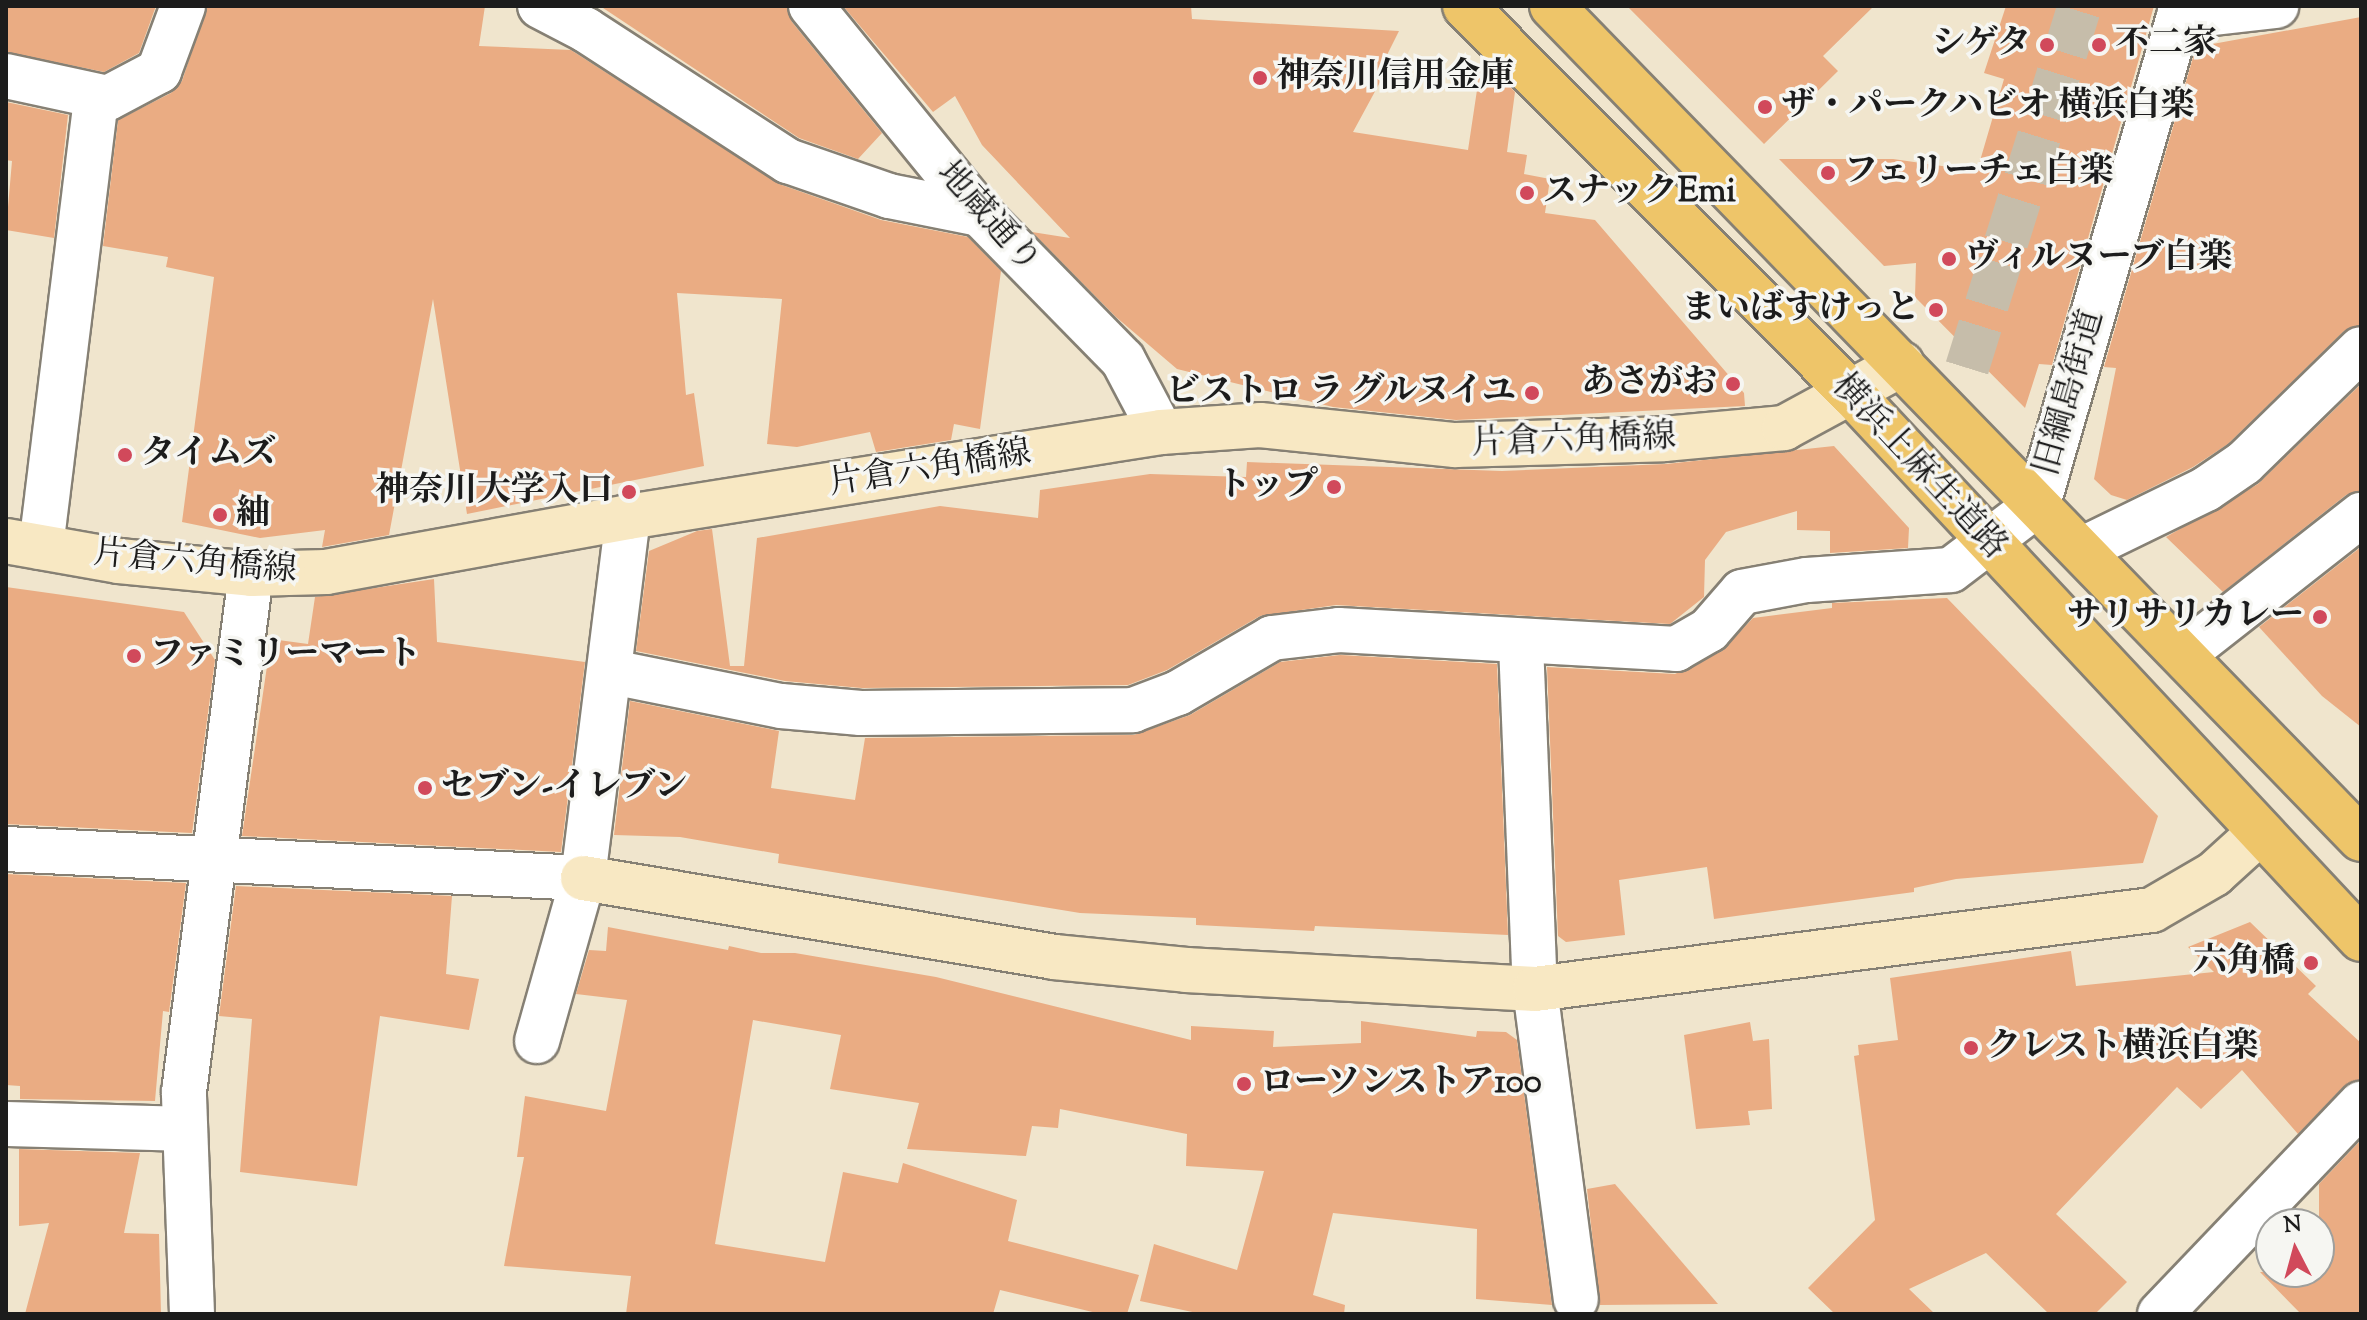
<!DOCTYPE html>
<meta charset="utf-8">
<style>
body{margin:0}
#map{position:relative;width:2367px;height:1320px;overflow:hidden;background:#f0e5cd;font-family:"Sorts Mill Goudy","Noto Serif JP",serif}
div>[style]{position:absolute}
.building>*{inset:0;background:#eaac83}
.street-tunnel>*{height:44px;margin-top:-22px;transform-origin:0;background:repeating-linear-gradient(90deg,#c6bdaa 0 44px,transparent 0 66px)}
.roads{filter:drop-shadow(2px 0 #868074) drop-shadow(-2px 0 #868074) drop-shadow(0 2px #868074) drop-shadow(0 -2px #868074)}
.street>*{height:44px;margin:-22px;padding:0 22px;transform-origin:22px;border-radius:22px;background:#fff}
.secondary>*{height:44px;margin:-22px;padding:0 22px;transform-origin:22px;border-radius:22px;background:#f8e8c3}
.primary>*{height:44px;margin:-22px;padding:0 22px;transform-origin:22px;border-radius:22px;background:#eec569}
.dots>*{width:22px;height:22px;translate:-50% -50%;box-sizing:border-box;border:4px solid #f6f6f2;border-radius:50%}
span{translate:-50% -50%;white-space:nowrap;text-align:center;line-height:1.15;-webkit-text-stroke:7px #f6f6f2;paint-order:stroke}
.poi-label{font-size:34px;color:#1c1c1c;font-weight:700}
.right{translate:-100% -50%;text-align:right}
.left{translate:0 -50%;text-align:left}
.street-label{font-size:34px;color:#1c1c1c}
.frame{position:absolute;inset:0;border:8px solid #1c1c1c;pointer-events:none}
.north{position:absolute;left:2255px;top:1208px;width:80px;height:80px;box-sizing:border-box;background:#f6f6f2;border:2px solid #9f9f9c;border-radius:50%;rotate:354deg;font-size:22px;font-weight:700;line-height:32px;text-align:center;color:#1c1c1c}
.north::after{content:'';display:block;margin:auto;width:28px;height:36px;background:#d1495b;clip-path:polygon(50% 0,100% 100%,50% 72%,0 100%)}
</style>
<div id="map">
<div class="building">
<div style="clip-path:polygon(6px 6px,156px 6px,139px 53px,104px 72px,6px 52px)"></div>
<div style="clip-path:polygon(207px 6px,485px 6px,479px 46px,571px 50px,779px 184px,881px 220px,968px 237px,1001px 271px,980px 429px,954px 424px,951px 440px,876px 452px,870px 432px,797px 447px,767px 444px,782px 299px,677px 293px,686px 395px,694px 393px,704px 466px,467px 514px,433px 299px,389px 535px,322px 547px,325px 530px,260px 538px,182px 522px,214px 277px,166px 267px,168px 257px,103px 246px,118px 120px,171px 93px,182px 81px)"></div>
<div style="clip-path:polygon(600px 6px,787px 6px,792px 22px,882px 133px,858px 159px,799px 138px)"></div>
<div style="clip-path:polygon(843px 6px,1191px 6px,1192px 19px,1399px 31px,1387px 55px,1385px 73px,1353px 132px,1468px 150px,1480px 70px,1496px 72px,1515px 92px,1507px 152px,1527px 155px,1524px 174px,1550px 179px,1545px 213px,1595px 220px,1744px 393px,1745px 406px,1456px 420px,1333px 407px,1177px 369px,1116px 317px,1032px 232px,1070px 238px,982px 145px,955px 96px,933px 112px)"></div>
<div style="clip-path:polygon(1627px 6px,1874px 6px,1823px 56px,1838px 71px,1764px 144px)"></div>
<div style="clip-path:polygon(2006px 6px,2154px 6px,2052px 365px,2039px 364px,2025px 408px,1915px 297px,1916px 263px,1884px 266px,1779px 159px,1893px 159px,1977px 171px,2004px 79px,1984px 73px)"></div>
<div style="clip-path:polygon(2361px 17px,2361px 325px,2344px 331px,2228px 444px,2193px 467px,2127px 500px,2111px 495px,2094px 479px,2116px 368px,2104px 367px,2196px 47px)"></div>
<div style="clip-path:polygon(6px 102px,68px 115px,54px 238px,6px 230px,12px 161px,6px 160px)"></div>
<div style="clip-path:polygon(2361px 384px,2361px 491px,2346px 495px,2223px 592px,2166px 537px,2258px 484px)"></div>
<div style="clip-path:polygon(1834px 446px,1909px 528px,1908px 548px,1830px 553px,1830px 531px,1797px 530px,1797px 511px,1726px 532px,1705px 560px,1704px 597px,1670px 624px,1336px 605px,1260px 616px,1167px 670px,1128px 685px,862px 688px,785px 681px,636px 651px,649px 551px,697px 531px,712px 529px,730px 666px,744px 666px,757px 538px,940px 506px,1038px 518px,1040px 490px,1150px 474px,1246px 477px,1247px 462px,1502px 471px,1666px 464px)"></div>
<div style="clip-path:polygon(2361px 547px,2361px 727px,2322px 696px,2259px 627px)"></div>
<div style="clip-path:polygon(434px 579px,437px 642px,585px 662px,561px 852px,242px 836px,271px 639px,308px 644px,315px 597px)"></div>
<div style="clip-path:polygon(6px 587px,184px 612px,215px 660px,192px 833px,6px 824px)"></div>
<div style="clip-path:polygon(1947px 598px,2158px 816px,2143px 863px,1956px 879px,1914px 888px,1914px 892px,1714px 919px,1707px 867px,1619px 880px,1625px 935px,1566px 942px,1558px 936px,1547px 667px,1675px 674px,1722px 651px,1753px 618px,1832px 608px,1832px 603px)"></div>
<div style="clip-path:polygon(1340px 655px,1497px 664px,1508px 935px,1315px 926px,1314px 931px,1196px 925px,1196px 918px,1080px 913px,778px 863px,779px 854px,680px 837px,614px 835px,630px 701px,779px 731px,771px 788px,855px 800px,865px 738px,1134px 735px,1190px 715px,1280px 662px)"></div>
<div style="clip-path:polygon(6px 874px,186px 883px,169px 1012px,163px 1011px,155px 1101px,20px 1099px,20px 1086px,6px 1085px)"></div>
<div style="clip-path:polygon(236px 886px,452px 896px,446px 974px,479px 979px,469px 1030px,380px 1016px,357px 1186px,240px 1172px,252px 1019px,219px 1016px)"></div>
<div style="clip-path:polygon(2250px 922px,2316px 986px,2308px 994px,2361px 1043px,2361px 1080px,2343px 1087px,2298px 1134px,2242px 1070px,2201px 1109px,2177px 1087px,2056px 1214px,2127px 1282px,2095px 1314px,2049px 1314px,1986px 1253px,1909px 1289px,1935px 1314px,1835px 1314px,1808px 1288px,1875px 1220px,1854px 1056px,1859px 1055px,1858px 1045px,1898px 1040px,1890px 978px,2071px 951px,2076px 986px,2214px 972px,2188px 947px)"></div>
<div style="clip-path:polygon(608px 927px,728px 950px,729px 946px,761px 953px,795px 953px,936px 977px,1191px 1040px,1191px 1026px,1274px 1031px,1273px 1047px,1361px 1043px,1361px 1021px,1476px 1037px,1477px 1031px,1506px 1032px,1517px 1040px,1552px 1305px,1476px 1299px,1477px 1229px,1333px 1213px,1313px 1295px,1345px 1305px,1344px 1314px,1202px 1314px,1140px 1301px,1154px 1244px,1237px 1270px,1264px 1171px,1186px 1166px,1187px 1134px,1060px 1109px,1058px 1128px,1032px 1126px,1026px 1156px,907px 1149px,919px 1103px,830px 1089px,841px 1035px,753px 1020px,715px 1244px,825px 1262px,843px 1172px,898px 1183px,903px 1163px,1017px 1200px,1008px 1241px,1139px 1275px,1127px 1314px,1101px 1314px,1000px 1290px,993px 1314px,626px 1314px,631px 1276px,504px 1266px,524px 1157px,517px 1157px,525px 1096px,606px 1111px,627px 1000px,576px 994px,589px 950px,606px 951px)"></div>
<div style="clip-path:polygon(1750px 1022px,1753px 1041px,1769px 1039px,1772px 1109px,1748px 1111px,1750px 1125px,1696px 1129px,1684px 1035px)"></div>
<div style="clip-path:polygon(2361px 1140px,2361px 1314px,2301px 1314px,2260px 1272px,2319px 1272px,2319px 1184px)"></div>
<div style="clip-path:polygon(19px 1149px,140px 1153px,124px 1233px,159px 1234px,161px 1314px,25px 1314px,49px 1223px,19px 1226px)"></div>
<div style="clip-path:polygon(1615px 1184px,1718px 1304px,1600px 1305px,1587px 1189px)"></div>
</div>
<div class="street-tunnel">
<div style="left:1967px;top:368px;width:379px;rotate:-72.7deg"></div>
</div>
<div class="roads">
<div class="street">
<div style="left:540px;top:6px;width:52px;rotate:27.6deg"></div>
<div style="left:586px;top:30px;width:241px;rotate:33deg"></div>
<div style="left:788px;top:161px;width:107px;rotate:19.1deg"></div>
<div style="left:889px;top:196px;width:93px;rotate:11.2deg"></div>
<div style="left:811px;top:6px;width:268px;rotate:50.9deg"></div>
<div style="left:980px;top:214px;width:204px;rotate:45.6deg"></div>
<div style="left:1123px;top:360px;width:81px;rotate:62.2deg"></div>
<div style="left:2179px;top:17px;width:98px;rotate:-6.5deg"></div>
<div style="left:6px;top:76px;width:104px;rotate:12.2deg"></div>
<div style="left:108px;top:98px;width:58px;rotate:-27.9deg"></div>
<div style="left:159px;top:71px;width:69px;rotate:-69.7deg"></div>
<div style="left:41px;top:547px;width:454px;rotate:-83deg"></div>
<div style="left:2083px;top:549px;width:137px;rotate:-26deg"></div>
<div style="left:2206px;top:489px;width:46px;rotate:-34.4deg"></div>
<div style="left:2244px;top:463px;width:163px;rotate:-44.3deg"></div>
<div style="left:1521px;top:644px;width:345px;rotate:87.7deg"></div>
<div style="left:1535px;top:989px;width:313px;rotate:82.5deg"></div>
<div style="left:2185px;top:653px;width:224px;rotate:-38.1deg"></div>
<div style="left:612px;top:672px;width:172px;rotate:11.4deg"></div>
<div style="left:781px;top:706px;width:80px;rotate:5deg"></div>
<div style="left:861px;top:713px;width:272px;rotate:-0.6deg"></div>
<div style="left:1133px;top:710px;width:48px;rotate:-20.7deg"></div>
<div style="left:1178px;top:693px;width:109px;rotate:-30.3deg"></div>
<div style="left:1272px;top:638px;width:67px;rotate:-6.8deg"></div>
<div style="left:1339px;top:630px;width:338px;rotate:3.2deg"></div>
<div style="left:1676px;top:649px;width:38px;rotate:-30deg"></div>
<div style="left:1709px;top:630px;width:50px;rotate:-49deg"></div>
<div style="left:1742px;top:592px;width:66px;rotate:-10.5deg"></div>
<div style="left:1807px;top:580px;width:144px;rotate:-4deg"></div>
<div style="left:1951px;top:570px;width:109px;rotate:-37.2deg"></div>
<div style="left:2038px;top:504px;width:518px;rotate:-73.87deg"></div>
<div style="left:6px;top:849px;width:578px;rotate:2.88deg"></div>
<div style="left:537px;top:1041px;width:169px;rotate:-74.2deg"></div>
<div style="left:583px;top:878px;width:364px;rotate:-82.9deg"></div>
<div style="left:6px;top:1124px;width:179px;rotate:1.6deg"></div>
<div style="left:192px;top:1314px;width:222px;rotate:-92.1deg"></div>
<div style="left:184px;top:1092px;width:522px;rotate:-82.63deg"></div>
<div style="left:2160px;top:1314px;width:291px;rotate:-46.3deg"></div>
</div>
<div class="secondary">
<div style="left:6px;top:541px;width:115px;rotate:10deg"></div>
<div style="left:119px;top:561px;width:133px;rotate:5.6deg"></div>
<div style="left:251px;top:574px;width:75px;rotate:-1.5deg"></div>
<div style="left:326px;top:572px;width:307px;rotate:-10.3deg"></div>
<div style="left:628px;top:517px;width:540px;rotate:-9.06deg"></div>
<div style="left:1161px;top:432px;width:99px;rotate:-4deg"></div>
<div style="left:1260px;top:425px;width:196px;rotate:5.9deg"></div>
<div style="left:1455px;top:445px;width:209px;rotate:-1.6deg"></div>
<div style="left:1664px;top:439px;width:121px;rotate:-5.2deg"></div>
<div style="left:1784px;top:428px;width:134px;rotate:-28.5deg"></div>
<div style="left:583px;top:878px;width:478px;rotate:9.5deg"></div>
<div style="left:1054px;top:957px;width:133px;rotate:5.6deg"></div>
<div style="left:1186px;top:970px;width:350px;rotate:3.1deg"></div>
<div style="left:1535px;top:989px;width:622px;rotate:-7.3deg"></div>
<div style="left:2152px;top:910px;width:72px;rotate:-30.1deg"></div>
<div style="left:2214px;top:874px;width:61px;rotate:-42.3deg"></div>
</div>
<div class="primary">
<div style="left:1465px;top:6px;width:549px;rotate:45.07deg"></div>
<div style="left:1853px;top:395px;width:744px;rotate:46.96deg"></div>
<div style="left:1552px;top:6px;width:1161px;rotate:45.84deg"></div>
</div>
</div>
<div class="dots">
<div style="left:2047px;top:45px;background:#d1495b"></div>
<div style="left:2099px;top:45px;background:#d1495b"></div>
<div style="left:1260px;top:78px;background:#d1495b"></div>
<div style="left:1765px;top:107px;background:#d1495b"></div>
<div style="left:1828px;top:173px;background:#d1495b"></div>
<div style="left:1527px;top:193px;background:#d1495b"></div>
<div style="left:1949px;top:259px;background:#d1495b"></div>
<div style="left:1936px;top:310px;background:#d1495b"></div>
<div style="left:1733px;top:384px;background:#d1495b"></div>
<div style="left:1532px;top:393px;background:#d1495b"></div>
<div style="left:125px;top:455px;background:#d1495b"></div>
<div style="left:1334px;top:487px;background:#d1495b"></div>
<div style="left:629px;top:492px;background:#d1495b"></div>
<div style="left:220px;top:515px;background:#d1495b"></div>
<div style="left:2320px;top:617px;background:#d1495b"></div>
<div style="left:134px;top:656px;background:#d1495b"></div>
<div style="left:425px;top:788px;background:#d1495b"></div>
<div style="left:2311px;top:963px;background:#d1495b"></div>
<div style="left:1971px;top:1048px;background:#d1495b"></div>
<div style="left:1244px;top:1084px;background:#d1495b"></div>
</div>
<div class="poi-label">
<span class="right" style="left:2031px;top:45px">シゲタ</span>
<span class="left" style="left:2115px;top:45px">不二家</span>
<span class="left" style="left:1276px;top:78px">神奈川信用金庫</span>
<span class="left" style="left:1781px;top:107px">ザ・パークハビオ 横浜白楽</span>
<span class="left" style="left:1844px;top:173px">フェリーチェ白楽</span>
<span class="left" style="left:1543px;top:193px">スナックEmi</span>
<span class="left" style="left:1965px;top:259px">ヴィルヌーブ白楽</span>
<span class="right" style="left:1920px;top:310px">まいばすけっと</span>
<span class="right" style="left:1717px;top:384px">あさがお</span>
<span class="right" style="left:1516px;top:393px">ビストロ ラ グルヌイユ</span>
<span class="left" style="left:141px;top:455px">タイムズ</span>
<span class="right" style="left:1318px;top:487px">トップ</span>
<span class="right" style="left:613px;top:492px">神奈川大学入口</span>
<span class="left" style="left:236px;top:515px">紬</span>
<span class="right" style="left:2304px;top:617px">サリサリカレー</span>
<span class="left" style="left:150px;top:656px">ファミリーマート</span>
<span class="left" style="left:441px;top:788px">セブン-イレブン</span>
<span class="right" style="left:2295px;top:963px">六角橋</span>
<span class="left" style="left:1987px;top:1048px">クレスト横浜白楽</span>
<span class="left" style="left:1260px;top:1084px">ローソンストア100</span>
</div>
<div class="street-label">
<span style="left:988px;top:218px;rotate:48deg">地蔵通り</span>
<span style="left:2070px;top:393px;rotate:-74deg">旧綱島街道</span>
<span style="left:1574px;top:441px;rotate:-2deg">片倉六角橋線</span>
<span style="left:1919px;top:467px;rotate:47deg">横浜上麻生道路</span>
<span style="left:930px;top:469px;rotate:-9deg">片倉六角橋線</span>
<span style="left:195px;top:563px;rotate:5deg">片倉六角橋線</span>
</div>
<div class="frame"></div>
<div class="north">N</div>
</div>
